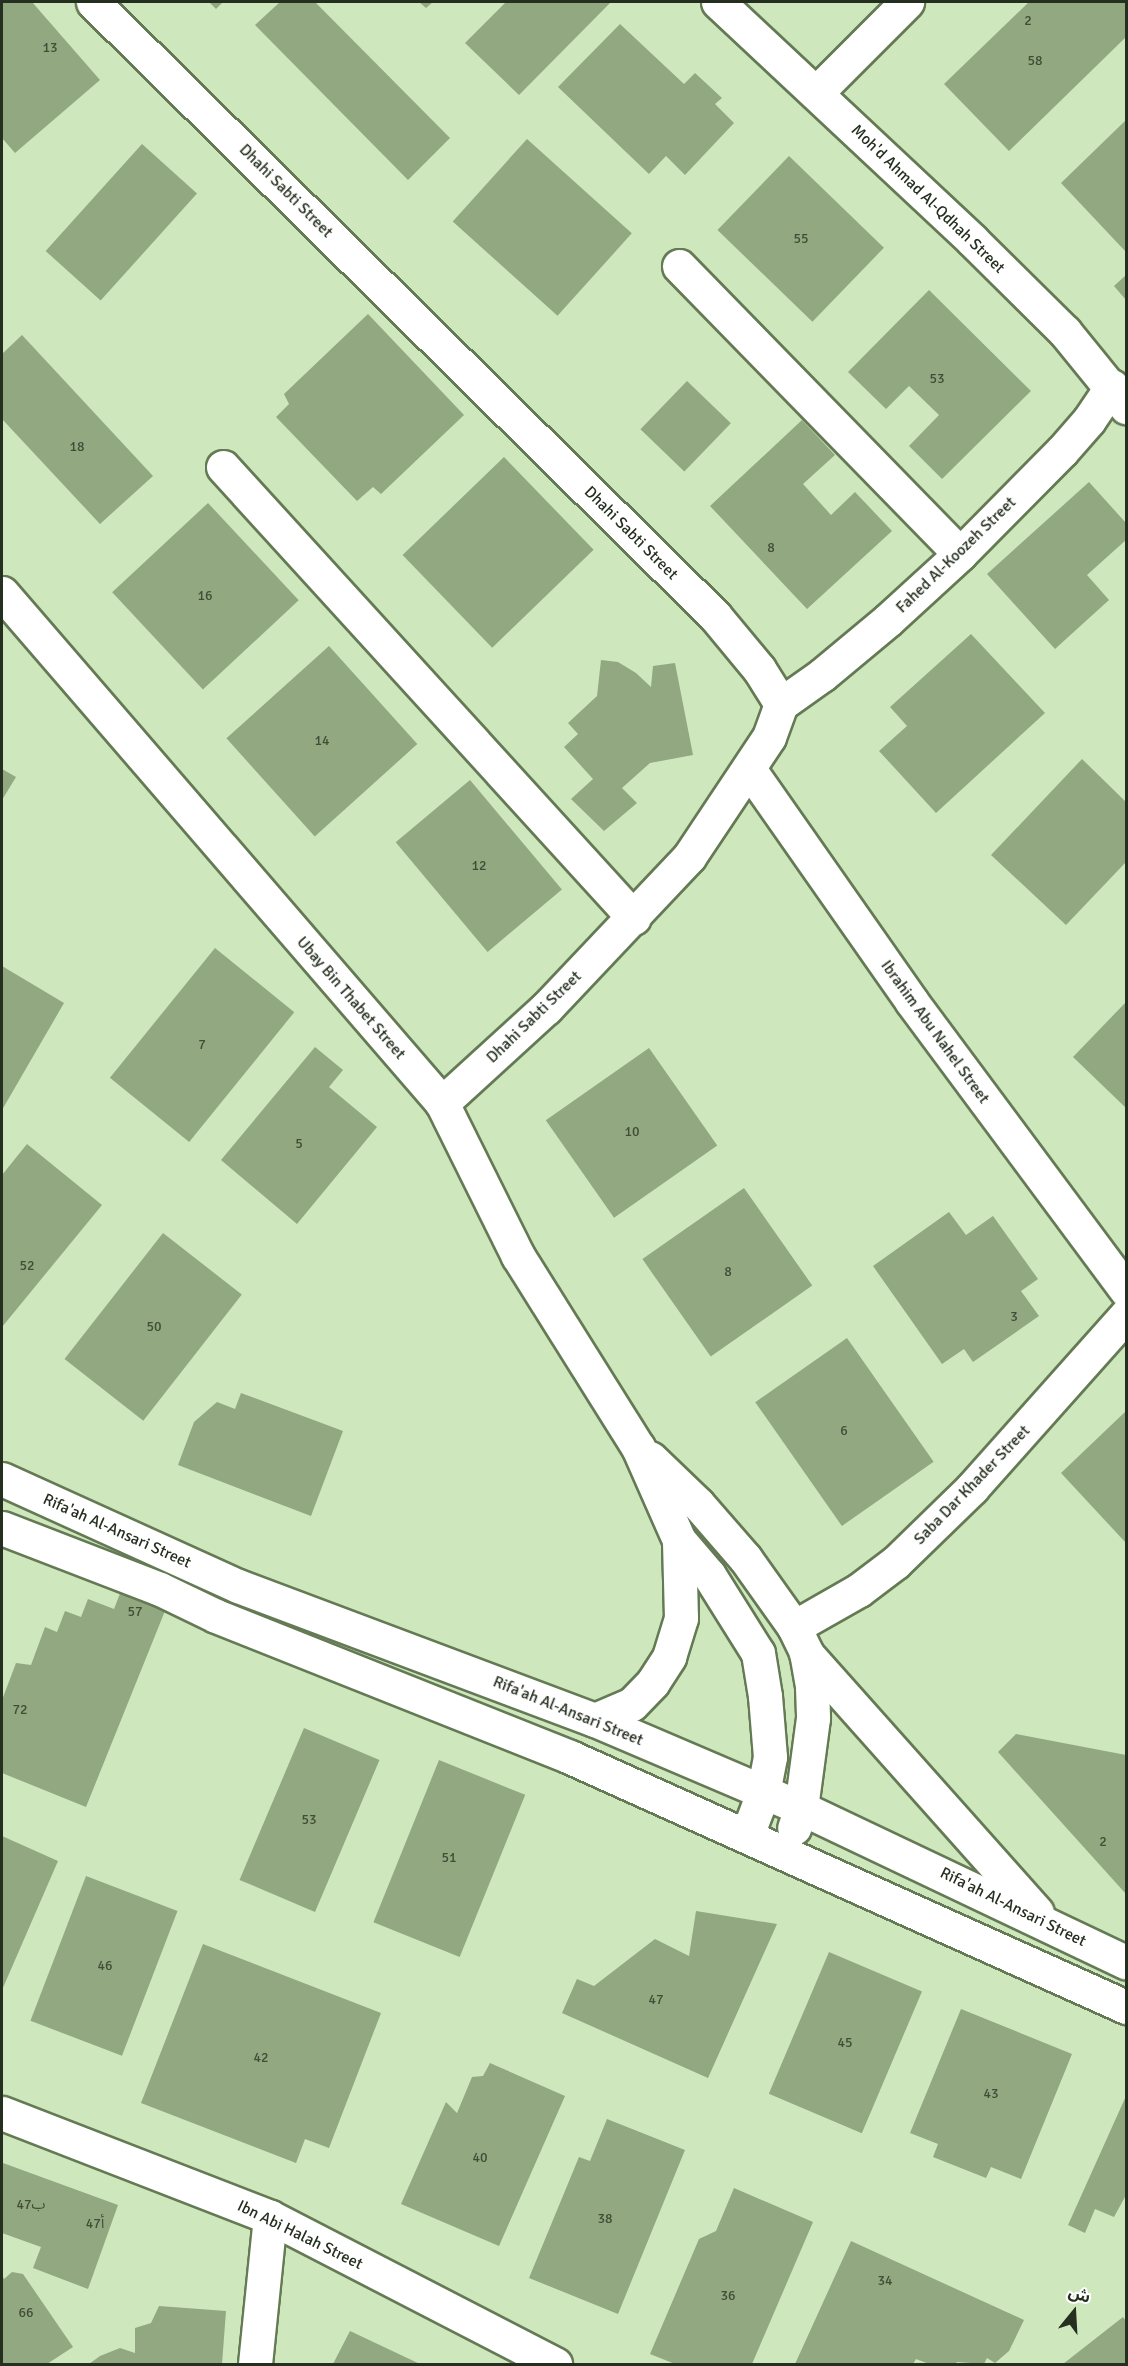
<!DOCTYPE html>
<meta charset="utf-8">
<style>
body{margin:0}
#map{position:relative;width:1128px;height:2366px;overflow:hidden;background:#cfe7bd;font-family:Signika,"Noto Sans Arabic",sans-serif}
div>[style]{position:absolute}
.building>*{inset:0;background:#91a880;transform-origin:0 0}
.roads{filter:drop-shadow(2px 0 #647a54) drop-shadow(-2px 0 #647a54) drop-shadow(0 2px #647a54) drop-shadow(0 -2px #647a54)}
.minor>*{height:33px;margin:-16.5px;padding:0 16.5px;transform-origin:16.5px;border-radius:16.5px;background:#fff}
span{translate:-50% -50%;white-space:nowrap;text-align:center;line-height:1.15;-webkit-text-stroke:6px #fff;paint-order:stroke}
.number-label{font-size:14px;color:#404d37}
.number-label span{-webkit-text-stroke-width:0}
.street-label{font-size:16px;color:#252f1f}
.frame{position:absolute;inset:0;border:3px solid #252f1f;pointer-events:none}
.north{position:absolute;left:1044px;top:2282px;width:60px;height:60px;-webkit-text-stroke:4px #fff;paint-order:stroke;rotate:18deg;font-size:16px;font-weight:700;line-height:24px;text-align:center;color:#252f1f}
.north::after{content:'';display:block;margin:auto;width:21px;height:27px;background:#252f1f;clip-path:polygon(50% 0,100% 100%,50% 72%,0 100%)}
</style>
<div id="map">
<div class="building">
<div style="clip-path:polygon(2px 2px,32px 2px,100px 80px,15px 153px,2px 138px)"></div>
<div style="clip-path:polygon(209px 2px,223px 2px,216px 9px)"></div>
<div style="clip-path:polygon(280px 2px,315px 2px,450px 138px,408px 180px,255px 25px)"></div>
<div style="clip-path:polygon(419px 2px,433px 2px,426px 8px)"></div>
<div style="clip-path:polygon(506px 2px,611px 2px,519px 95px,465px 43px)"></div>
<div style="clip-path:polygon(1029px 2px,1126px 2px,1126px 37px,1009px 151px,944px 84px)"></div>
<div style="clip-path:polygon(620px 24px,684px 84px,695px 73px,722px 98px,715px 104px,734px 123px,685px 175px,666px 156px,649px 174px,558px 87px)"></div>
<div style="clip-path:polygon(1126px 120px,1126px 252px,1061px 183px)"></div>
<div style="left:527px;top:139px;width:141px;height:111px;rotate:42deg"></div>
<div style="left:142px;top:144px;width:74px;height:144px;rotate:42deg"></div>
<div style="left:789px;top:156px;width:132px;height:103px;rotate:44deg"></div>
<div style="clip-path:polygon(1126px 275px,1126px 300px,1114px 286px)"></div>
<div style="clip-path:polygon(929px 290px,1031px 391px,942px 479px,909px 446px,939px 415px,909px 386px,886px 409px,848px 372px)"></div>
<div style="clip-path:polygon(368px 314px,464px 415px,381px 494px,373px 487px,357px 501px,276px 417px,289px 404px,284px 394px)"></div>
<div style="clip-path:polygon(22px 335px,153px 476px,100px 524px,2px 419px,2px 354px)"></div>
<div style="left:687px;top:381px;width:61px;height:67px;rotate:44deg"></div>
<div style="clip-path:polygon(802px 420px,835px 455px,803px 484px,831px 515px,855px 492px,892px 531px,807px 609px,710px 506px)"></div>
<div style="left:504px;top:457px;width:129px;height:141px;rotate:46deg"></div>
<div style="clip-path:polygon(1089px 482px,1126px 523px,1126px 540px,1087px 575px,1109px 600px,1055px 649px,987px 574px)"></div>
<div style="left:208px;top:503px;width:133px;height:131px;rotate:47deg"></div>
<div style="clip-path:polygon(971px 634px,1045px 713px,936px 813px,879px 751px,907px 726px,890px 707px)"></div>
<div style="left:329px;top:646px;width:132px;height:138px;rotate:48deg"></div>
<div style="clip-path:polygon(601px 660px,618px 662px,636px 673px,651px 687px,653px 666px,675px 663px,693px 755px,650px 763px,622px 788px,637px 803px,604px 831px,571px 799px,593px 779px,564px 747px,578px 734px,568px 723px,597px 696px)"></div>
<div style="clip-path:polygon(1082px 759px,1126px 802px,1126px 862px,1066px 925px,991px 855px)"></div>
<div style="clip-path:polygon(2px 769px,16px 777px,2px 800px)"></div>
<div style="left:470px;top:780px;width:143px;height:97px;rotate:50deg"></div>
<div style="left:215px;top:948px;width:102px;height:167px;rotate:39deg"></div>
<div style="clip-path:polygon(2px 966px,64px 1003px,2px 1110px)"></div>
<div style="clip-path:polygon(1126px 1002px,1126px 1108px,1073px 1057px)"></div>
<div style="clip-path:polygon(315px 1047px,343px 1070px,329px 1087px,377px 1127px,297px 1224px,221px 1160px)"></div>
<div style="left:649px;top:1048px;width:119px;height:126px;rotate:55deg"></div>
<div style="clip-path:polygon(27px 1144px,102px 1205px,2px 1327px,2px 1175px)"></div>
<div style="left:744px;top:1188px;width:119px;height:124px;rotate:55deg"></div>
<div style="clip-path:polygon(949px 1212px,966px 1235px,993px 1216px,1038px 1279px,1021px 1291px,1039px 1316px,973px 1362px,964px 1349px,942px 1364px,873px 1266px)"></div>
<div style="left:163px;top:1233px;width:100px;height:160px;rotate:38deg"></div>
<div style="left:847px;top:1338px;width:151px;height:112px;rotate:55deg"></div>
<div style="clip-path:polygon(241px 1393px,343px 1431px,311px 1516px,178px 1465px,194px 1422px,217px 1402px,235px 1409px)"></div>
<div style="clip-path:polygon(1126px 1411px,1126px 1543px,1061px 1473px)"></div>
<div style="clip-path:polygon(126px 1578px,171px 1596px,86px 1807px,2px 1773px,2px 1700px,16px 1663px,31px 1665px,45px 1627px,57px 1632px,65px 1611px,81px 1617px,88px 1599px,114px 1609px)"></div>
<div style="left:304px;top:1728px;width:82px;height:165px;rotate:23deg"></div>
<div style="clip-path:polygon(1016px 1734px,1126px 1755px,1126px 1894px,998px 1752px)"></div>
<div style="left:439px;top:1760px;width:93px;height:175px;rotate:22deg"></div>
<div style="clip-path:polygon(2px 1836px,58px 1861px,2px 1990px)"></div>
<div style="left:86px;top:1876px;width:98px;height:155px;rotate:21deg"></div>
<div style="clip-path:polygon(696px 1911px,777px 1924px,708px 2078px,562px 2013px,577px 1979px,594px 1986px,655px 1939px,689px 1956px)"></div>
<div style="clip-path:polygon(203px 1944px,381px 2013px,329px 2148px,305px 2139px,296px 2163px,141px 2103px)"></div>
<div style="left:829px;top:1952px;width:101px;height:154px;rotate:23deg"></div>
<div style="clip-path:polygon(961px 2009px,1072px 2054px,1021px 2179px,991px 2167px,986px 2178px,933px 2157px,938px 2144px,910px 2133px)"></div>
<div style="clip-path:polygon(490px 2063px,565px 2096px,499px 2246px,401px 2204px,446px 2102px,457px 2113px,472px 2077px,483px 2076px)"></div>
<div style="clip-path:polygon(1126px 2096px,1126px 2195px,1114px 2217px,1095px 2209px,1085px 2233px,1068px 2225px)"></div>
<div style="clip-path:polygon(607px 2119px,685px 2150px,618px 2314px,529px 2278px,579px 2157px,590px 2161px)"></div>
<div style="clip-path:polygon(3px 2163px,118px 2205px,88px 2289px,33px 2268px,41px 2247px,2px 2233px)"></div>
<div style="clip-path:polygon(734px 2188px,813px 2222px,752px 2364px,675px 2364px,650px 2354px,699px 2239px,716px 2231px)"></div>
<div style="clip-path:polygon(851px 2241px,1024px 2320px,1009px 2351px,995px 2363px,987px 2358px,984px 2364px,957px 2362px,955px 2364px,929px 2364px,916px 2359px,913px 2364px,795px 2364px)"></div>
<div style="clip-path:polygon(12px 2272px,23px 2274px,73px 2347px,47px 2364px,2px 2364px,2px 2275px,4px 2279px)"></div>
<div style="clip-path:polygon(159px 2306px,226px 2311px,222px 2364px,89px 2364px,100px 2356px,120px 2348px,135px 2353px,135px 2328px,151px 2323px)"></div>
<div style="clip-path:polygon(1123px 2317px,1126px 2321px,1126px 2364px,1063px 2364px)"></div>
<div style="clip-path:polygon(350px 2331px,420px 2364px,333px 2364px)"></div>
</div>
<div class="roads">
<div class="minor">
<div style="left:93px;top:2px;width:874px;rotate:44.63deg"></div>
<div style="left:715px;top:616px;width:69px;rotate:50.3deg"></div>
<div style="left:759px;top:669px;width:41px;rotate:57.8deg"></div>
<div style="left:781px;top:704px;width:35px;rotate:110deg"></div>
<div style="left:769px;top:737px;width:144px;rotate:123.7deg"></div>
<div style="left:689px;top:857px;width:208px;rotate:133.4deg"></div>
<div style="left:546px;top:1008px;width:141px;rotate:137.6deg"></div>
<div style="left:718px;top:2px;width:349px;rotate:43.1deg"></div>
<div style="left:973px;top:241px;width:129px;rotate:44.7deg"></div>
<div style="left:1065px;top:332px;width:97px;rotate:50.9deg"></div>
<div style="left:816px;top:93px;width:129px;rotate:-45deg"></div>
<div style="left:679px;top:266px;width:402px;rotate:45.7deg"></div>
<div style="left:223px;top:467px;width:610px;rotate:47.66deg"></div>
<div style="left:2px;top:593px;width:674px;rotate:49.21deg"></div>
<div style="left:442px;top:1103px;width:171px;rotate:63.6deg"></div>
<div style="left:518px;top:1256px;width:226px;rotate:57.9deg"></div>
<div style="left:638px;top:1447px;width:102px;rotate:66.2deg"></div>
<div style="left:679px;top:1540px;width:46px;rotate:49.4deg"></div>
<div style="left:709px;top:1575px;width:92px;rotate:57.9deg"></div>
<div style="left:758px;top:1653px;width:44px;rotate:80.8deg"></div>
<div style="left:765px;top:1696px;width:61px;rotate:85.3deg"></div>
<div style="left:770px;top:1757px;width:37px;rotate:101deg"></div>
<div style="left:763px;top:1793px;width:45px;rotate:110.9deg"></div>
<div style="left:781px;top:704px;width:50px;rotate:-35.3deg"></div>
<div style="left:822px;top:675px;width:86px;rotate:-39.8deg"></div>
<div style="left:888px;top:620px;width:98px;rotate:-42.5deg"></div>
<div style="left:960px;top:554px;width:145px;rotate:-45.3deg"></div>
<div style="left:1062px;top:451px;width:41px;rotate:-48.9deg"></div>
<div style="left:1089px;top:420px;width:41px;rotate:-55.9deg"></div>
<div style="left:749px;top:769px;width:284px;rotate:55deg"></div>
<div style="left:912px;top:1002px;width:359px;rotate:53.4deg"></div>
<div style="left:650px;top:1458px;width:66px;rotate:43.8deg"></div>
<div style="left:698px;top:1504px;width:72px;rotate:49deg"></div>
<div style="left:745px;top:1558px;width:85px;rotate:54.6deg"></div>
<div style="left:794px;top:1627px;width:28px;rotate:64deg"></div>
<div style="left:806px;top:1652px;width:36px;rotate:80deg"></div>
<div style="left:812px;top:1687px;width:31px;rotate:88deg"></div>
<div style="left:813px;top:1718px;width:91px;rotate:97.6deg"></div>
<div style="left:801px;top:1808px;width:21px;rotate:109deg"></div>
<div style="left:2px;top:1479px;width:259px;rotate:24.4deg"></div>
<div style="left:238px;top:1586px;width:381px;rotate:20.6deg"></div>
<div style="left:595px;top:1720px;width:224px;rotate:23.1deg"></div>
<div style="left:801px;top:1808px;width:360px;rotate:25.4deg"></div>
<div style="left:2px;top:1528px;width:169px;rotate:21.1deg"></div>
<div style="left:160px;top:1589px;width:62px;rotate:25.7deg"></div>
<div style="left:216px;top:1616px;width:381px;rotate:21.7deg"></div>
<div style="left:570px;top:1757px;width:610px;rotate:24.21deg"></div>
<div style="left:794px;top:1627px;width:75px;rotate:-29.6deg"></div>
<div style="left:859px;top:1590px;width:46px;rotate:-37.1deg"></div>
<div style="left:896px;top:1562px;width:106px;rotate:-44.2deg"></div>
<div style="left:972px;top:1488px;width:232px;rotate:-48.3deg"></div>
<div style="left:806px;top:1653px;width:347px;rotate:48.3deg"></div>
<div style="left:595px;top:1720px;width:40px;rotate:-23.4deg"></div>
<div style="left:632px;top:1704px;width:30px;rotate:-46deg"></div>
<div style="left:653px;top:1682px;width:30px;rotate:-57deg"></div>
<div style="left:669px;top:1657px;width:41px;rotate:-72.9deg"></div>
<div style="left:681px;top:1618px;width:78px;rotate:-91.5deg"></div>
<div style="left:2px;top:2113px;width:287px;rotate:21.2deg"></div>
<div style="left:270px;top:2217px;width:321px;rotate:27.3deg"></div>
<div style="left:255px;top:2364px;width:148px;rotate:-84.2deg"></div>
</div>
</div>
<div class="number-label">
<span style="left:1028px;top:21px">2</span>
<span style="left:50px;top:48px">13</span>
<span style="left:1035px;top:61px">58</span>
<span style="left:801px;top:239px">55</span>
<span style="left:937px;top:379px">53</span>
<span style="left:77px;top:447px">18</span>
<span style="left:771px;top:548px">8</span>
<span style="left:205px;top:596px">16</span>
<span style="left:322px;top:741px">14</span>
<span style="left:479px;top:866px">12</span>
<span style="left:202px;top:1045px">7</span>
<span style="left:632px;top:1132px">10</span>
<span style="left:299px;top:1144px">5</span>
<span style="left:27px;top:1266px">52</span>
<span style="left:728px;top:1272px">8</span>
<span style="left:1014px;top:1317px">3</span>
<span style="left:154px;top:1327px">50</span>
<span style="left:844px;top:1431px">6</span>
<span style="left:135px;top:1612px">57</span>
<span style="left:20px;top:1710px">72</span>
<span style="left:309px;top:1820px">53</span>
<span style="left:1103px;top:1842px">2</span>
<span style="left:449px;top:1858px">51</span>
<span style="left:105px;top:1966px">46</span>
<span style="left:656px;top:2000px">47</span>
<span style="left:845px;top:2043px">45</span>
<span style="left:261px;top:2058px">42</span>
<span style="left:991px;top:2094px">43</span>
<span style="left:480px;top:2158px">40</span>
<span style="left:31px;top:2205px">47ب</span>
<span style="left:605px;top:2219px">38</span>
<span style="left:95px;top:2224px">47أ</span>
<span style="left:885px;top:2281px">34</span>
<span style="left:728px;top:2296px">36</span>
<span style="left:26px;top:2313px">66</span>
</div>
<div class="street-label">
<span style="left:286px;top:191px;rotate:45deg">Dhahi Sabti Street</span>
<span style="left:928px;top:199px;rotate:44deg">Moh'd Ahmad Al-Qdhah Street</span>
<span style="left:631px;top:533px;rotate:45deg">Dhahi Sabti Street</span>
<span style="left:956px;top:555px;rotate:-44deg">Fahed Al-Koozeh Street</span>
<span style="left:351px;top:998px;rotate:49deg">Ubay Bin Thabet Street</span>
<span style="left:534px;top:1017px;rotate:-44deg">Dhahi Sabti Street</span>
<span style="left:935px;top:1032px;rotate:54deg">Ibrahim Abu Nahel Street</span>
<span style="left:972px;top:1485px;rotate:-46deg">Saba Dar Khader Street</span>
<span style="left:117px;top:1531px;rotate:24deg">Rifa'ah Al-Ansari Street</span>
<span style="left:568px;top:1711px;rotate:22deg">Rifa'ah Al-Ansari Street</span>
<span style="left:1013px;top:1907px;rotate:26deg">Rifa'ah Al-Ansari Street</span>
<span style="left:300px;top:2235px;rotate:26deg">Ibn Abi Halah Street</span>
</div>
<div class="frame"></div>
<div class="north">ش</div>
</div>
